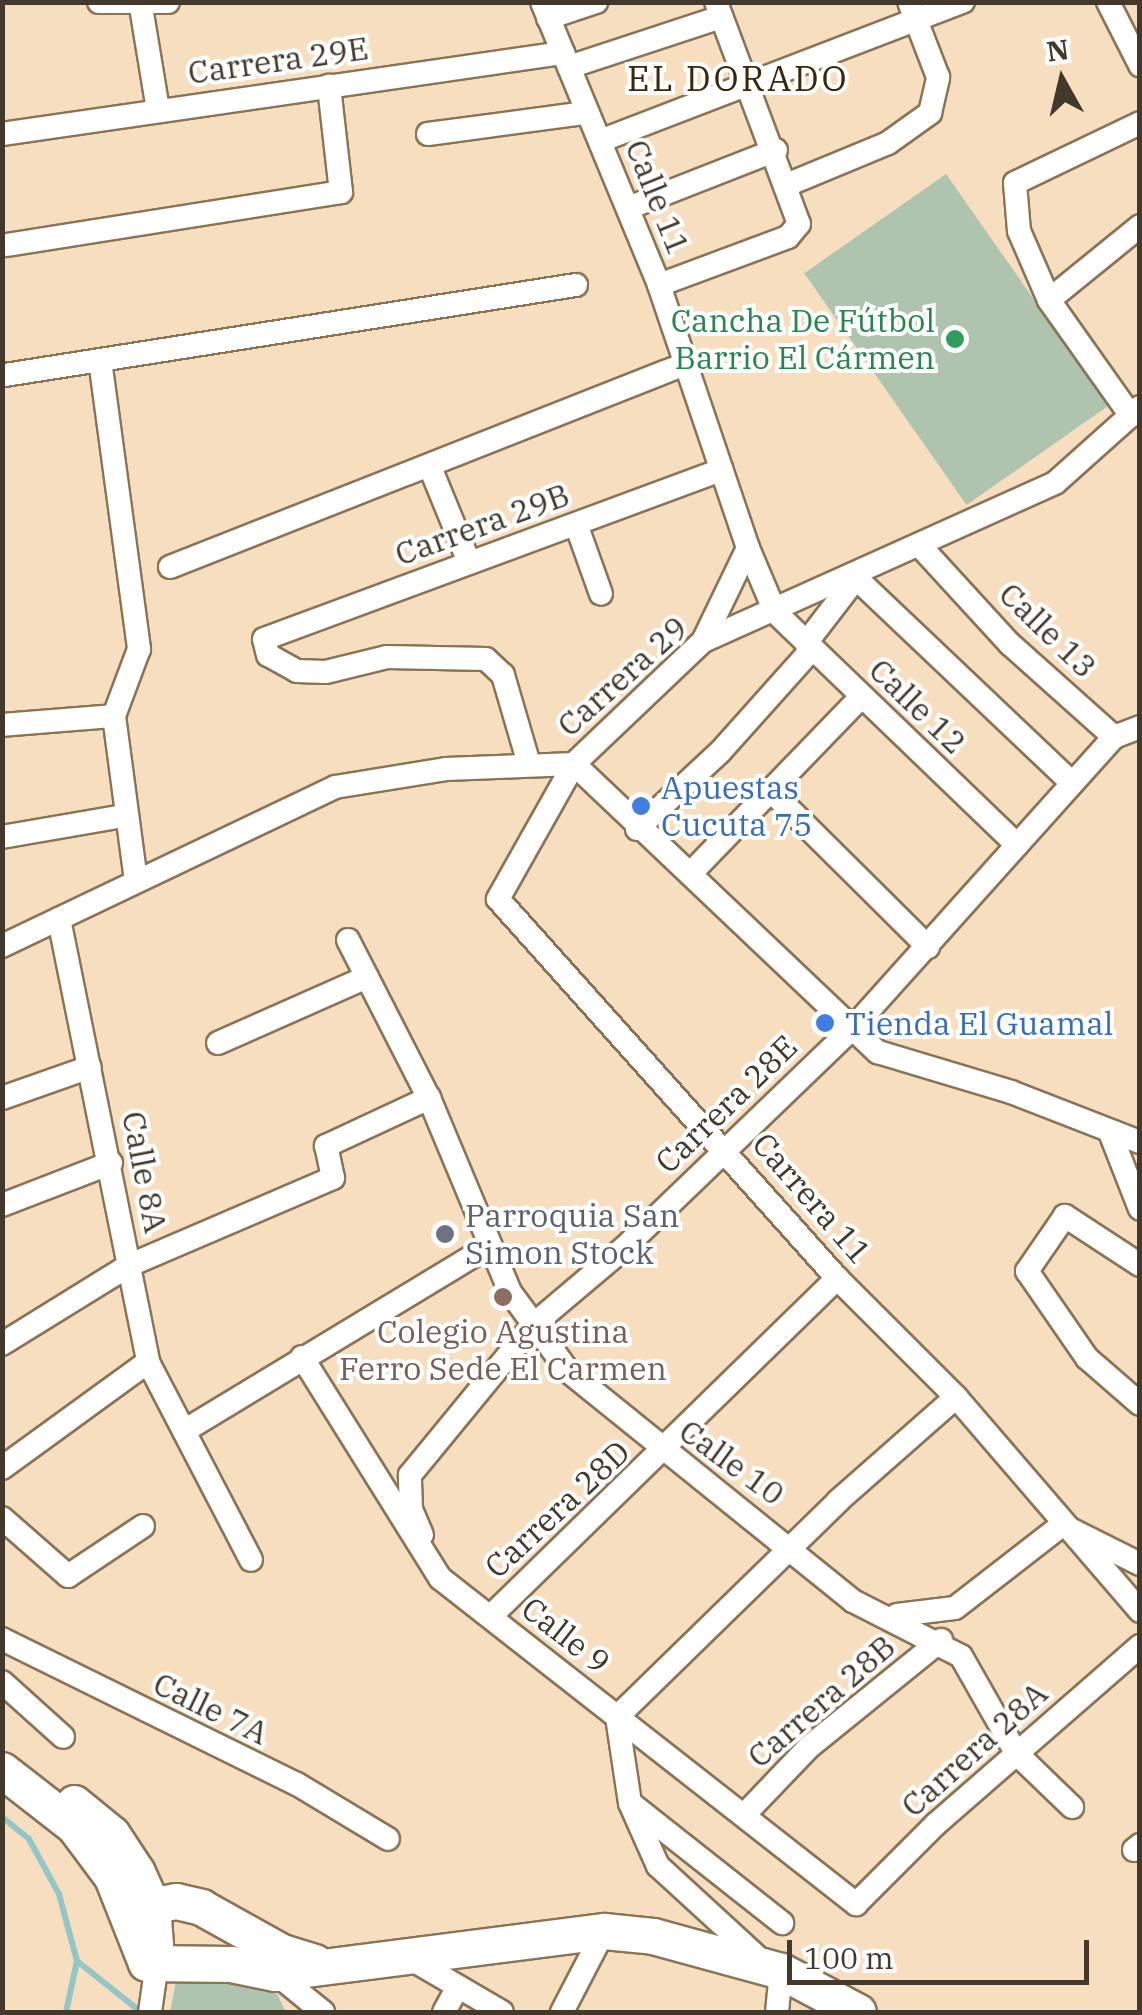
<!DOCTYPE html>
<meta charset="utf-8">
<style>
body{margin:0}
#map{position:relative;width:1142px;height:2015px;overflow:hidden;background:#f6debe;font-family:"IBM Plex Serif",serif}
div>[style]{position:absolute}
.green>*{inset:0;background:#afc4ae;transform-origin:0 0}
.stream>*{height:6px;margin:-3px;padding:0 3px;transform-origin:3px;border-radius:3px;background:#92c6c9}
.roads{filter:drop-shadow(2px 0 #897457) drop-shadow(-2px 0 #897457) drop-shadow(0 2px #897457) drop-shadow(0 -2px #897457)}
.minor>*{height:22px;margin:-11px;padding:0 11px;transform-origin:11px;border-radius:11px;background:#fff}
.primary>*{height:35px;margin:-17.5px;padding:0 17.5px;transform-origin:17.5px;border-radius:17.5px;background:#fff}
.dots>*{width:28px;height:28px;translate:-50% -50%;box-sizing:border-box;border:5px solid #fff;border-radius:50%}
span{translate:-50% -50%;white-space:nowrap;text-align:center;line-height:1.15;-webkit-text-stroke:8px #fff;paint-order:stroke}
.street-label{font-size:32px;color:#42392c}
.leisure-label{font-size:32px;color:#27864d}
.right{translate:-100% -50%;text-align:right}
.shop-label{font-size:32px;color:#366cbe}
.left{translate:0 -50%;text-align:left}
.worship-label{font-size:32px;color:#5b616d}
.education-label{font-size:32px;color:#785e54}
.neighbourhood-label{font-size:35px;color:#39270b;letter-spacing:2.5px}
.frame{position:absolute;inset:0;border:5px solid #42392c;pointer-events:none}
.north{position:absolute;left:1012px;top:30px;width:100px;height:100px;-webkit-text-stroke:8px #fff;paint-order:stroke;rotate:352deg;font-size:28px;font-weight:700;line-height:40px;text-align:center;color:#42392c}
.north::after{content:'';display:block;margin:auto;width:35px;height:45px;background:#42392c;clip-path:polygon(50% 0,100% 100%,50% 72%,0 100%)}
.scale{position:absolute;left:787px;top:1940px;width:302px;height:45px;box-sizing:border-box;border:5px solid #42392c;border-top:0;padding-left:12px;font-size:30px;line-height:35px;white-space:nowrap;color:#42392c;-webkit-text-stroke:8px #fff;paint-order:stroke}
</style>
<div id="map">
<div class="green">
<div style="left:946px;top:174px;width:283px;height:173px;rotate:55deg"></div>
<div style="clip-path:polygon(177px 1976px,229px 1977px,277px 1994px,286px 2012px,170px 2012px)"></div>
</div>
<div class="stream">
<div style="left:2px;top:1817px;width:35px;rotate:39deg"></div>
<div style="left:29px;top:1839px;width:63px;rotate:61.4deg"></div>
<div style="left:59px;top:1894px;width:69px;rotate:75deg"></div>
<div style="left:77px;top:1961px;width:52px;rotate:102.2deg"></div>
<div style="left:77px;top:1961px;width:82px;rotate:38.6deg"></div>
</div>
<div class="roads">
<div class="minor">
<div style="left:99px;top:2px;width:69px"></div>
<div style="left:542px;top:2px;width:306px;rotate:67.5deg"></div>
<div style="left:659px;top:285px;width:278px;rotate:71.3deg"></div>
<div style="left:748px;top:548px;width:103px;rotate:115.8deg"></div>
<div style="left:1108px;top:2px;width:71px;rotate:63.1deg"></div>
<div style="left:141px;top:7px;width:104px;rotate:80.6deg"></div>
<div style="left:548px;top:18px;width:51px;rotate:-18.4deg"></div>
<div style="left:569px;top:67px;width:160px;rotate:-18.2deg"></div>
<div style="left:2px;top:134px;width:567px;rotate:-8.22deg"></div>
<div style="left:428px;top:134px;width:159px;rotate:-7.6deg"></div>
<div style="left:600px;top:141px;width:389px;rotate:-21deg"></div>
<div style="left:789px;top:184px;width:107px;rotate:-22.5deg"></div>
<div style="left:888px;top:143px;width:52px;rotate:-35.5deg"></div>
<div style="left:930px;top:113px;width:37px;rotate:-77deg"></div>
<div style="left:938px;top:77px;width:80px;rotate:-111.1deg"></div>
<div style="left:628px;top:208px;width:159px;rotate:-21.4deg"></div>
<div style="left:7px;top:245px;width:338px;rotate:-9deg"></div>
<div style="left:341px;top:192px;width:107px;rotate:-96.5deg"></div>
<div style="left:659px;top:285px;width:138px;rotate:-20.4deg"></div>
<div style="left:788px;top:237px;width:17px;rotate:-50deg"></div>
<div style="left:799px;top:224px;width:237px;rotate:-110.5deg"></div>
<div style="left:1049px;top:300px;width:117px;rotate:-39.1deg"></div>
<div style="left:100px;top:360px;width:292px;rotate:82.3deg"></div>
<div style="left:139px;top:649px;width:72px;rotate:110.5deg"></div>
<div style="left:114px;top:716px;width:166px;rotate:82.4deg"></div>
<div style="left:5px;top:375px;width:578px;rotate:-8.96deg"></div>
<div style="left:1140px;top:407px;width:114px;rotate:138.2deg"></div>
<div style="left:1055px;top:483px;width:386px;rotate:155.8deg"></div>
<div style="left:703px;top:641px;width:178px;rotate:136.4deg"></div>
<div style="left:574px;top:764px;width:155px;rotate:119.4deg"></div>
<div style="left:498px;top:899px;width:508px;rotate:48.19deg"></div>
<div style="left:837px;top:1278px;width:168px;rotate:45deg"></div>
<div style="left:956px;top:1397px;width:282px;rotate:49.3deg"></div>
<div style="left:1131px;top:416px;width:142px;rotate:-125.3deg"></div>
<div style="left:1049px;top:300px;width:75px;rotate:-113.5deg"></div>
<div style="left:1019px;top:231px;width:48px;rotate:-94.8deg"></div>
<div style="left:1015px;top:183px;width:139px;rotate:-25.6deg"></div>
<div style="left:430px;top:467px;width:103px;rotate:67.7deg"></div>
<div style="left:576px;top:524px;width:74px;rotate:70.3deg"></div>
<div style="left:921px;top:547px;width:132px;rotate:47.5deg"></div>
<div style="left:1010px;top:644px;width:140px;rotate:41.8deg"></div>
<div style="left:748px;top:548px;width:69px;rotate:67.1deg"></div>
<div style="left:775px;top:612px;width:336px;rotate:43.9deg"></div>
<div style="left:170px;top:567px;width:554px;rotate:-21.51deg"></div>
<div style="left:806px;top:643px;width:82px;rotate:-52.4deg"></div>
<div style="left:856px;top:578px;width:296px;rotate:43.5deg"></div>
<div style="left:2px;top:725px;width:112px;rotate:-4.6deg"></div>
<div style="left:529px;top:764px;width:93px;rotate:-106.3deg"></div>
<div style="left:503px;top:675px;width:23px;rotate:-137deg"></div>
<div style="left:486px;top:659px;width:99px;rotate:-178.8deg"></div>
<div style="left:387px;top:657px;width:63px;rotate:166.2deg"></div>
<div style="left:326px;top:672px;width:29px;rotate:-178deg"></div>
<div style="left:297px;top:671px;width:33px;rotate:-151deg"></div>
<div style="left:268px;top:655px;width:16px;rotate:-104deg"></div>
<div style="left:264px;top:639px;width:488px;rotate:-20.3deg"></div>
<div style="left:574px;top:764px;width:419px;rotate:43.5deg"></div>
<div style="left:878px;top:1052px;width:139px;rotate:16.7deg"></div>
<div style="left:1011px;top:1092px;width:138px;rotate:21.2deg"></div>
<div style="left:772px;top:792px;width:220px;rotate:44.8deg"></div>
<div style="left:637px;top:829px;width:113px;rotate:-42.9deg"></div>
<div style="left:720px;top:752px;width:138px;rotate:-48.2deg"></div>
<div style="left:2px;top:837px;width:124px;rotate:-9.8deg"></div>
<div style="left:690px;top:874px;width:246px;rotate:-46deg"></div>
<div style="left:59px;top:919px;width:452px;rotate:78.6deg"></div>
<div style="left:148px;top:1362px;width:223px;rotate:62.5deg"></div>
<div style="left:348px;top:940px;width:178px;rotate:62.9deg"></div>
<div style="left:429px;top:1098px;width:210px;rotate:67.3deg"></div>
<div style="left:510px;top:1292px;width:98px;rotate:53.7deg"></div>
<div style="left:568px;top:1371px;width:366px;rotate:38.9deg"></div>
<div style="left:853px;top:1601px;width:121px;rotate:27deg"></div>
<div style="left:961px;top:1656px;width:112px;rotate:60.4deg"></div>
<div style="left:1016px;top:1753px;width:78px;rotate:44deg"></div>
<div style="left:2px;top:946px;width:369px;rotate:-25.5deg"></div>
<div style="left:335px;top:787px;width:112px;rotate:-9.2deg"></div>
<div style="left:446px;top:769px;width:128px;rotate:-2.2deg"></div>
<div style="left:218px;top:1043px;width:163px;rotate:-23.9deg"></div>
<div style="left:2px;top:1098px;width:93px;rotate:-19.4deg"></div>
<div style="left:1111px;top:1135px;width:79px;rotate:68.6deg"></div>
<div style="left:2px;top:1205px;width:117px;rotate:-21.1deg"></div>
<div style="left:1140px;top:1265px;width:90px;rotate:-146.8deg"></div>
<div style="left:1065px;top:1216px;width:67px;rotate:124.6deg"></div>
<div style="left:1027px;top:1271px;width:106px;rotate:55.4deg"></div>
<div style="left:1087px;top:1358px;width:70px;rotate:41deg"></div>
<div style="left:2px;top:1344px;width:150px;rotate:-31.7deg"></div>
<div style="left:130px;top:1265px;width:221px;rotate:-23.2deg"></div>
<div style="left:333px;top:1178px;width:33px;rotate:-102deg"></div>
<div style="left:326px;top:1146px;width:114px;rotate:-25deg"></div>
<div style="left:302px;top:1357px;width:261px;rotate:58deg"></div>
<div style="left:440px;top:1578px;width:529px;rotate:38.08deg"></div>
<div style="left:856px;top:1904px;width:113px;rotate:-45deg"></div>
<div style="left:936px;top:1824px;width:271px;rotate:-41.1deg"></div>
<div style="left:184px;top:1431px;width:357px;rotate:-31.2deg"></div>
<div style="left:2px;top:1468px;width:180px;rotate:-36deg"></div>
<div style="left:2px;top:1518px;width:88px;rotate:41.3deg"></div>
<div style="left:68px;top:1576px;width:90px;rotate:-33.7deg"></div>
<div style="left:422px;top:1535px;width:28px;rotate:-113deg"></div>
<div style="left:411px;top:1509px;width:34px;rotate:-92deg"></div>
<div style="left:410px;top:1475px;width:194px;rotate:-50.6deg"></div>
<div style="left:533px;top:1325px;width:118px;rotate:-40.2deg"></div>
<div style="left:623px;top:1249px;width:318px;rotate:-43.9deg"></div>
<div style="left:852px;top:1029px;width:392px;rotate:-48.1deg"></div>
<div style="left:1114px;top:737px;width:28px;rotate:-21deg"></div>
<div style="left:897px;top:1615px;width:58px;rotate:-6.9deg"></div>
<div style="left:955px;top:1608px;width:135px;rotate:-37.8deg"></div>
<div style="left:1062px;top:1525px;width:87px;rotate:26.6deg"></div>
<div style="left:491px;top:1616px;width:484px;rotate:-44.3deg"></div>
<div style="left:2px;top:1639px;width:329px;rotate:26.2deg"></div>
<div style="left:297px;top:1784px;width:106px;rotate:31.1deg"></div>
<div style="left:2px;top:1682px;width:82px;rotate:42deg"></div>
<div style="left:630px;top:1803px;width:194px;rotate:38.3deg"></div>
<div style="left:746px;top:1813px;width:91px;rotate:-46.3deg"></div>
<div style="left:809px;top:1747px;width:170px;rotate:-39deg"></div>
<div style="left:1134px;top:1850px;width:8px;rotate:-40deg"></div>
<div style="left:406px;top:1956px;width:111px;rotate:30.3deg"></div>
<div style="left:764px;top:1963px;width:144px;rotate:-137.5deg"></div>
<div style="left:658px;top:1866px;width:69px;rotate:-114deg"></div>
<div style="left:630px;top:1803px;width:87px;rotate:-98.6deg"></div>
<div style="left:617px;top:1717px;width:309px;rotate:-44.3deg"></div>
<div style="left:838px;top:1501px;width:157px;rotate:-41.4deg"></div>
<div style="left:275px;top:1973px;width:62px;rotate:39.1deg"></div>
<div style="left:150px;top:2012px;width:49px;rotate:-81.9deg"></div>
<div style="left:444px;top:2012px;width:29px;rotate:-61deg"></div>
<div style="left:562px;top:2012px;width:91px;rotate:-62.6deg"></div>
<div style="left:777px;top:2012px;width:41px;rotate:-84.4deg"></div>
</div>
<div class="primary">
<div style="left:2px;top:1770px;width:91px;rotate:37.9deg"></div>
<div style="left:74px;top:1826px;width:64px;rotate:53.3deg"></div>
<div style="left:112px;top:1877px;width:92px;rotate:68.4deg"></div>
<div style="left:146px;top:1963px;width:85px;rotate:0.7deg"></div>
<div style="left:231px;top:1964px;width:45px;rotate:11.6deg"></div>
<div style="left:275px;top:1973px;width:332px;rotate:-7.3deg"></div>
<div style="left:604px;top:1931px;width:49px;rotate:5.8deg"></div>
<div style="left:653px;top:1936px;width:133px;rotate:15.3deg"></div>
<div style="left:781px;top:1971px;width:87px;rotate:28deg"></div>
<div style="left:74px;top:1803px;width:49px;rotate:39.2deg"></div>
<div style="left:112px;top:1834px;width:45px;rotate:56.7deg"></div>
<div style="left:137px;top:1872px;width:36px;rotate:66deg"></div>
<div style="left:152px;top:1905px;width:52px;rotate:85.6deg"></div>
<div style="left:132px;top:1910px;width:45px;rotate:-11.6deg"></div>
<div style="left:176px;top:1901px;width:26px;rotate:13deg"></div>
<div style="left:201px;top:1907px;width:93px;rotate:29.1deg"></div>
<div style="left:282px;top:1952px;width:34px;rotate:17deg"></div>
</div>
</div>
<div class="dots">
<div style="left:955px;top:339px;background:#2e9e5b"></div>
<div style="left:641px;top:806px;background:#3f7fe0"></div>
<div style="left:825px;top:1023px;background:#3f7fe0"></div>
<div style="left:445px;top:1234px;background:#6b7280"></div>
<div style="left:503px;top:1297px;background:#8d6e63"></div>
</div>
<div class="street-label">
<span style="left:278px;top:60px;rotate:-8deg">Carrera 29E</span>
<span style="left:658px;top:197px;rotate:68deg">Calle 11</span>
<span style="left:482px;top:524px;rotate:-20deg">Carrera 29B</span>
<span style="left:1048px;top:630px;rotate:44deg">Calle 13</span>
<span style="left:622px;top:676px;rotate:-42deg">Carrera 29</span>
<span style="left:918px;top:706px;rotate:44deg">Calle 12</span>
<span style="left:726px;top:1104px;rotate:-44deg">Carrera 28E</span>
<span style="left:145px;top:1172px;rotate:79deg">Calle 8A</span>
<span style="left:812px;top:1198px;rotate:49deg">Carrera 11</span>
<span style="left:732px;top:1462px;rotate:36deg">Calle 10</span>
<span style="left:557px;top:1509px;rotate:-43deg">Carrera 28D</span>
<span style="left:566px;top:1635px;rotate:38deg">Calle 9</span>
<span style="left:821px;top:1701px;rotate:-41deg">Carrera 28B</span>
<span style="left:211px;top:1708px;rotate:26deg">Calle 7A</span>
<span style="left:974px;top:1749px;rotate:-42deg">Carrera 28A</span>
</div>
<div class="leisure-label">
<span class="right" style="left:935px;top:339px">Cancha De Fútbol<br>Barrio El Cármen</span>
</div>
<div class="shop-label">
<span class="left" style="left:661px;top:806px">Apuestas<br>Cucuta 75</span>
<span class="left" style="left:845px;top:1023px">Tienda El Guamal</span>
</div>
<div class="worship-label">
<span class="left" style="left:465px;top:1234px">Parroquia San<br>Simon Stock</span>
</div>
<div class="education-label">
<span style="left:503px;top:1350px">Colegio Agustina<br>Ferro Sede El Carmen</span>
</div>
<div class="neighbourhood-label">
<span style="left:738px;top:78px">EL DORADO</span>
</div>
<div class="frame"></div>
<div class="north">N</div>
<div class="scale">100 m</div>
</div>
